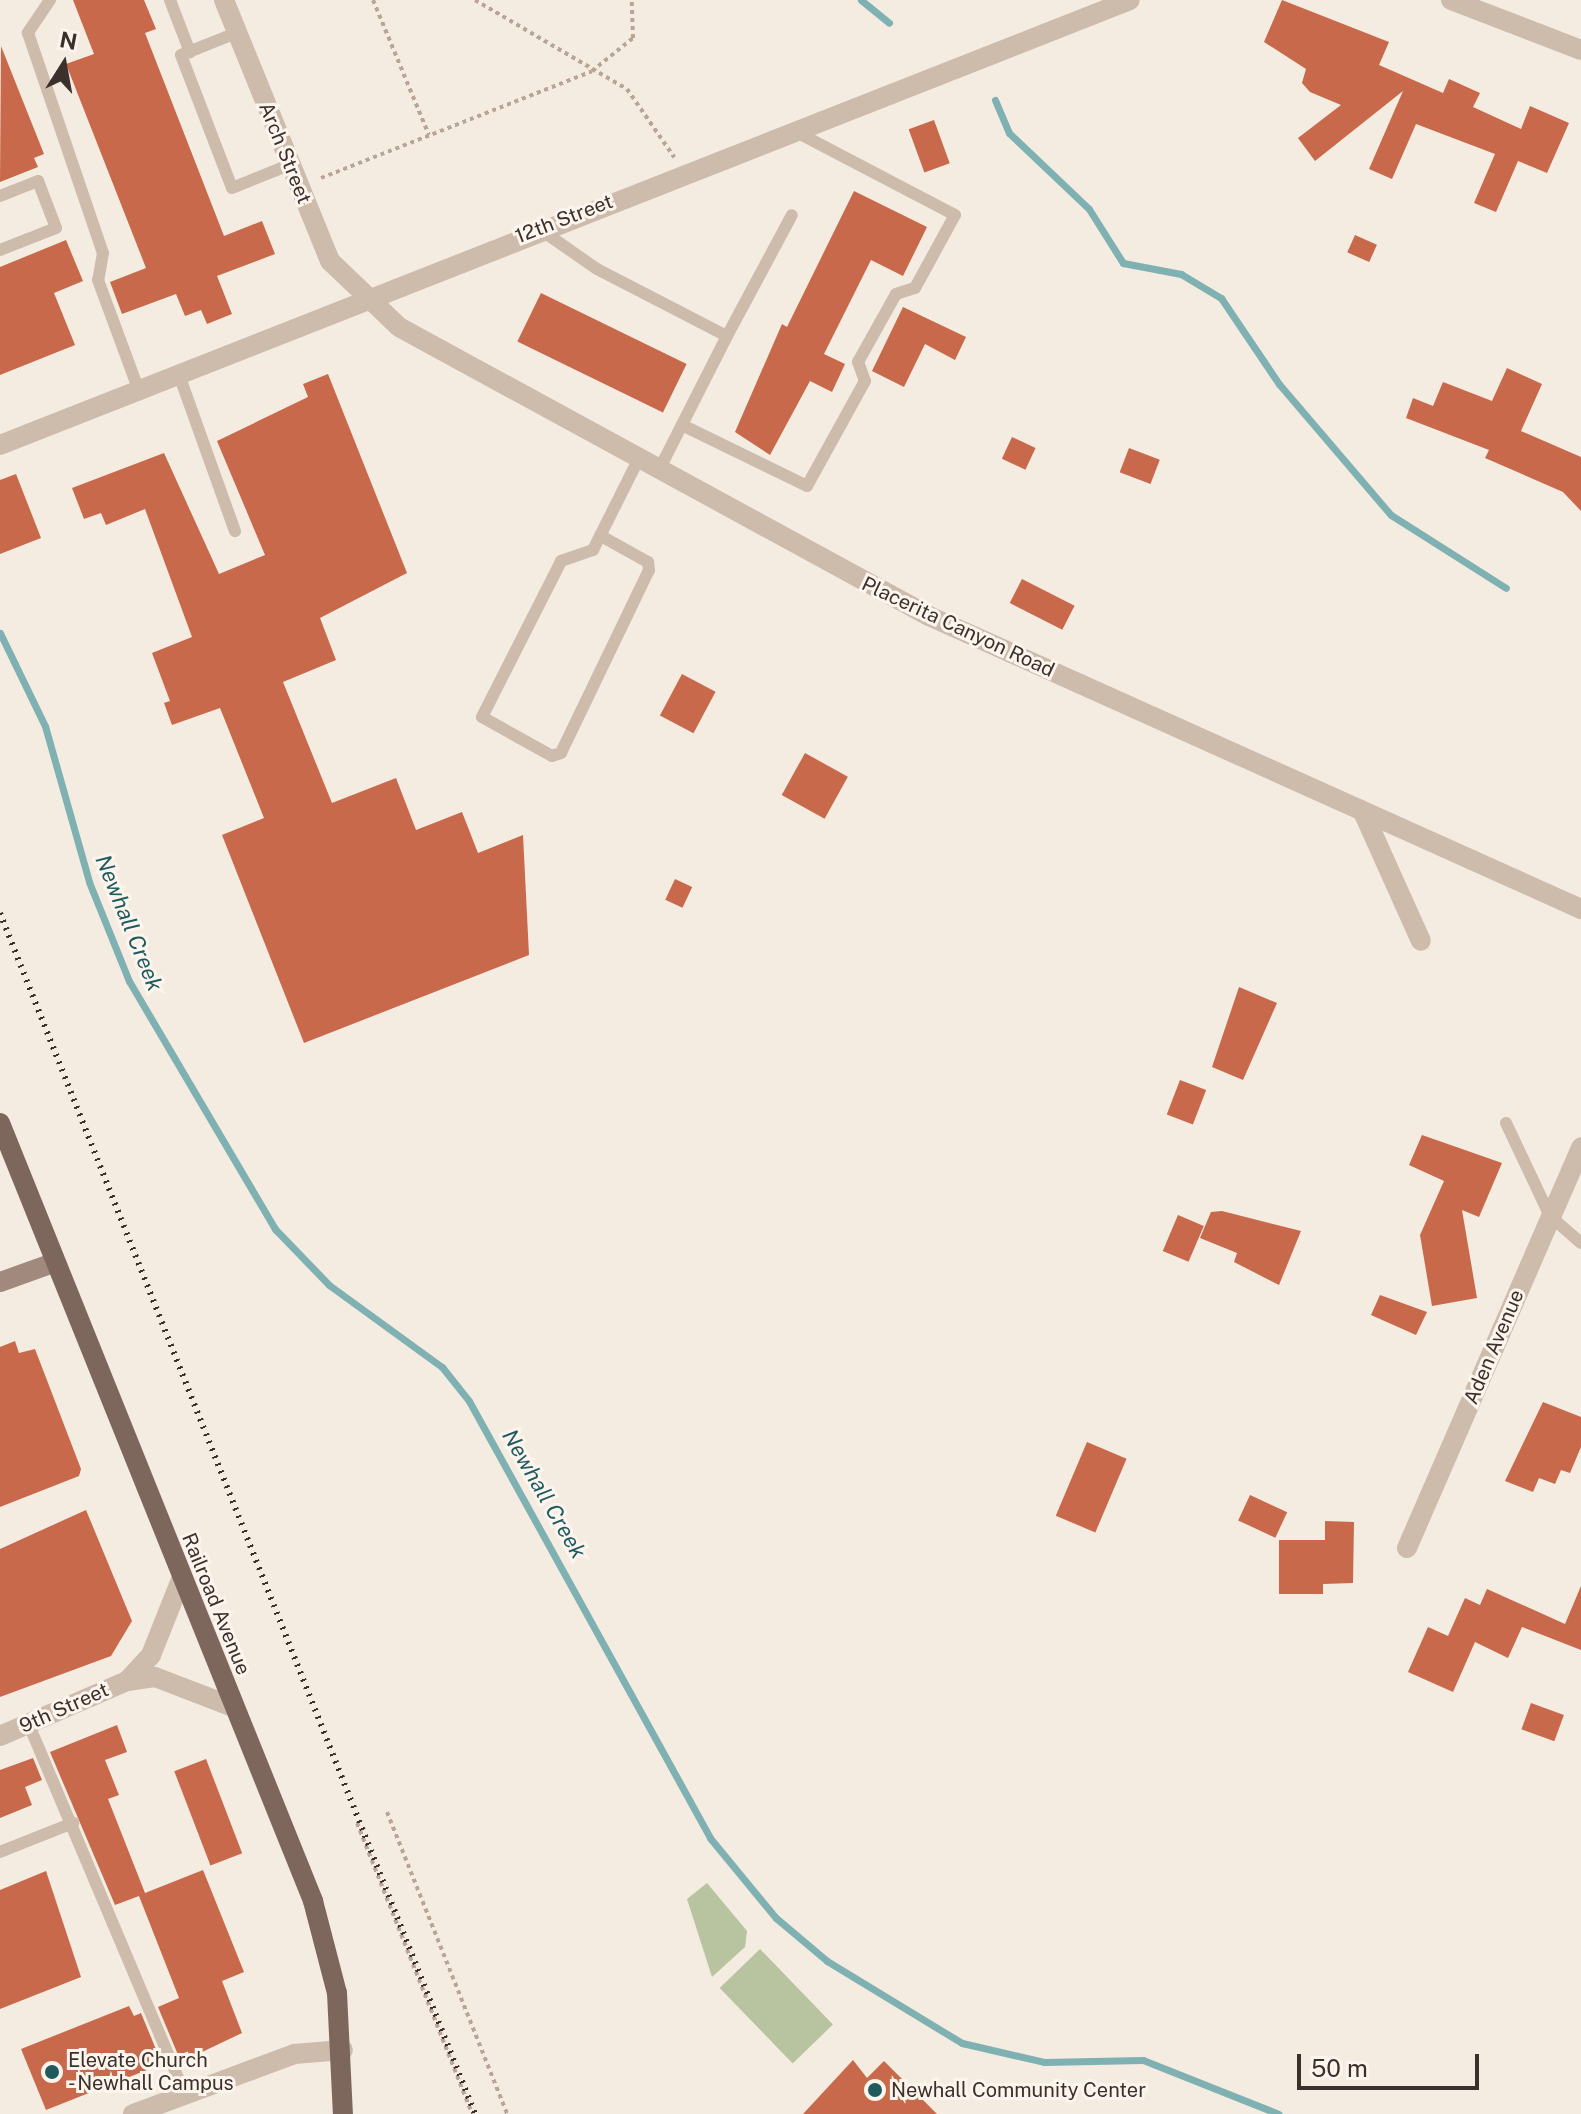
<!DOCTYPE html>
<style>
body{margin:0}
#map{position:relative;width:1581px;height:2114px;overflow:hidden;background:#f4ebe1;font-family:"Public Sans",sans-serif}
div>[style]{position:absolute}
.green>*{inset:0;background:#b8c4a0;transform-origin:0 0}
.stream>*{height:7px;margin:-3.5px;padding:0 3.5px;transform-origin:3.5px;border-radius:3.5px;background:#7fb0b2}
.building>*{inset:0;background:#c8694b;transform-origin:0 0}
.path>*{height:4px;margin-top:-2px;transform-origin:0;background:repeating-linear-gradient(90deg,#b9a596 0 4px,transparent 0 8px)}
.lane>*{height:12px;margin:-6px;padding:0 6px;transform-origin:6px;border-radius:6px;background:#cdbbac}
.street>*{height:20px;margin:-10px;padding:0 10px;transform-origin:10px;border-radius:10px;background:#cdbbac}
.secondary>*{height:20px;margin:-10px;padding:0 10px;transform-origin:10px;border-radius:10px;background:#a18a7d}
.primary>*{height:20px;margin:-10px;padding:0 10px;transform-origin:10px;border-radius:10px;background:#7d675c}
.rail>*{height:6px;margin-top:-3px;transform-origin:0;background:repeating-linear-gradient(90deg,#3b302b 0 2px,transparent 0 8px)}
.dots>*{width:22px;height:22px;translate:-50% -50%;box-sizing:border-box;border:4px solid #fbf5ee;border-radius:50%}
span{translate:-50% -50%;white-space:nowrap;text-align:center;line-height:1.15;-webkit-text-stroke:6px #fbf5ee;paint-order:stroke}
.street-label{font-size:20px;color:#3b302b}
.poi-label{font-size:20px;color:#3b302b}
.left{translate:0 -50%;text-align:left}
.water-label{font-size:22px;color:#1f5a5e;font-style:italic}
.north{position:absolute;left:24px;top:24px;width:80px;height:80px;-webkit-text-stroke:6px #fbf5ee;paint-order:stroke;rotate:11deg;font-size:22px;font-weight:700;line-height:32px;text-align:center;color:#3b302b}
.north::after{content:'';display:block;margin:auto;width:28px;height:36px;background:#3b302b;clip-path:polygon(50% 0,100% 100%,50% 72%,0 100%)}
.scale{position:absolute;left:1297px;top:2054px;width:182px;height:36px;box-sizing:border-box;border:4px solid #3b302b;border-top:0;padding-left:10px;font-size:24px;line-height:28px;white-space:nowrap;color:#3b302b;-webkit-text-stroke:6px #fbf5ee;paint-order:stroke}
</style>
<div id="map">
<div class="green">
<div style="clip-path:polygon(707px 1883px,747px 1931px,745px 1947px,712px 1977px,687px 1899px)"></div>
<div style="left:760px;top:1949px;width:105px;height:56px;rotate:46deg"></div>
</div>
<div class="stream">
<div style="left:861px;top:0;width:36px;rotate:39deg"></div>
<div style="left:995px;top:100px;width:36px;rotate:67deg"></div>
<div style="left:1009px;top:133px;width:110px;rotate:43.5deg"></div>
<div style="left:1089px;top:209px;width:64px;rotate:57.8deg"></div>
<div style="left:1123px;top:263px;width:59px;rotate:10.7deg"></div>
<div style="left:1181px;top:274px;width:47px;rotate:31deg"></div>
<div style="left:1221px;top:298px;width:104px;rotate:56deg"></div>
<div style="left:1279px;top:384px;width:172px;rotate:49.5deg"></div>
<div style="left:1391px;top:515px;width:136px;rotate:32.4deg"></div>
<div style="left:0;top:633px;width:103px;rotate:64.2deg"></div>
<div style="left:45px;top:726px;width:162px;rotate:74.2deg"></div>
<div style="left:89px;top:882px;width:107px;rotate:68deg"></div>
<div style="left:129px;top:981px;width:288px;rotate:59.5deg"></div>
<div style="left:275px;top:1229px;width:78px;rotate:46deg"></div>
<div style="left:329px;top:1285px;width:140px;rotate:36deg"></div>
<div style="left:442px;top:1367px;width:43px;rotate:51.5deg"></div>
<div style="left:469px;top:1401px;width:499px;rotate:61.1deg"></div>
<div style="left:710px;top:1838px;width:104px;rotate:50.5deg"></div>
<div style="left:776px;top:1918px;width:67px;rotate:40.1deg"></div>
<div style="left:827px;top:1961px;width:158px;rotate:31.3deg"></div>
<div style="left:962px;top:2043px;width:84px;rotate:13deg"></div>
<div style="left:1044px;top:2062px;width:99px;rotate:-1.2deg"></div>
<div style="left:1143px;top:2060px;width:146px;rotate:21.7deg"></div>
</div>
<div class="building">
<div style="clip-path:polygon(73px 0,144px 0,156px 29px,145px 33px,224px 236px,262px 221px,275px 254px,217px 276px,232px 314px,207px 324px,201px 310px,185px 316px,176px 294px,122px 314px,110px 282px,146px 268px,66px 64px,94px 54px)"></div>
<div style="clip-path:polygon(1282px 0,1389px 42px,1379px 65px,1443px 93px,1449px 79px,1480px 93px,1473px 107px,1521px 129px,1530px 106px,1569px 123px,1547px 173px,1518px 161px,1496px 212px,1474px 203px,1495px 154px,1416px 124px,1392px 179px,1369px 169px,1403px 91px,1315px 161px,1298px 138px,1341px 105px,1310px 92px,1302px 83px,1306px 69px,1264px 42px)"></div>
<div style="clip-path:polygon(1px 46px,44px 154px,34px 158px,38px 167px,0 182px)"></div>
<div style="left:934px;top:120px;width:46px;height:27px;rotate:70deg"></div>
<div style="clip-path:polygon(854px 191px,927px 227px,903px 276px,871px 260px,824px 354px,845px 364px,832px 392px,810px 381px,770px 455px,735px 432px,782px 324px,787px 327px)"></div>
<div style="left:1355px;top:235px;width:24px;height:19px;rotate:24deg"></div>
<div style="clip-path:polygon(66px 240px,83px 281px,54px 293px,75px 345px,0 375px,0 267px)"></div>
<div style="left:541px;top:293px;width:162px;height:54px;rotate:26deg"></div>
<div style="clip-path:polygon(903px 307px,966px 337px,955px 360px,925px 344px,904px 387px,872px 371px)"></div>
<div style="clip-path:polygon(1507px 368px,1542px 384px,1521px 431px,1581px 457px,1581px 511px,1563px 492px,1485px 458px,1489px 450px,1406px 418px,1413px 398px,1433px 406px,1443px 382px,1492px 401px)"></div>
<div style="clip-path:polygon(328px 374px,407px 573px,320px 618px,336px 660px,283px 682px,332px 803px,396px 778px,416px 830px,462px 812px,478px 853px,523px 835px,529px 955px,304px 1043px,222px 835px,264px 818px,220px 708px,172px 725px,164px 703px,170px 701px,152px 653px,192px 637px,145px 509px,106px 525px,101px 513px,84px 519px,72px 488px,164px 453px,219px 574px,265px 555px,217px 441px,308px 397px,303px 384px)"></div>
<div style="left:1012px;top:437px;width:26px;height:24px;rotate:25deg"></div>
<div style="left:1129px;top:448px;width:33px;height:26px;rotate:21deg"></div>
<div style="clip-path:polygon(16px 474px,41px 538px,0 554px,0 480px)"></div>
<div style="left:1022px;top:579px;width:59px;height:27px;rotate:27deg"></div>
<div style="left:682px;top:674px;width:38px;height:47px;rotate:28deg"></div>
<div style="left:805px;top:753px;width:49px;height:48px;rotate:29deg"></div>
<div style="left:675px;top:879px;width:19px;height:23px;rotate:25deg"></div>
<div style="clip-path:polygon(1239px 987px,1277px 1003px,1243px 1080px,1212px 1067px)"></div>
<div style="left:1180px;top:1080px;width:28px;height:37px;rotate:21deg"></div>
<div style="clip-path:polygon(1422px 1135px,1502px 1163px,1479px 1217px,1462px 1210px,1477px 1298px,1432px 1306px,1420px 1235px,1444px 1181px,1409px 1165px)"></div>
<div style="clip-path:polygon(1222px 1211px,1301px 1231px,1279px 1285px,1234px 1262px,1237px 1253px,1200px 1238px,1211px 1212px)"></div>
<div style="left:1178px;top:1215px;width:28px;height:39px;rotate:23deg"></div>
<div style="clip-path:polygon(1380px 1295px,1427px 1312px,1416px 1335px,1371px 1315px)"></div>
<div style="clip-path:polygon(15px 1341px,19px 1353px,35px 1349px,81px 1469px,79px 1476px,0 1507px,0 1347px)"></div>
<div style="clip-path:polygon(1543px 1402px,1581px 1417px,1581px 1447px,1570px 1473px,1561px 1470px,1555px 1484px,1539px 1478px,1533px 1492px,1505px 1481px)"></div>
<div style="left:1087px;top:1442px;width:43px;height:80px;rotate:23deg"></div>
<div style="left:1250px;top:1495px;width:41px;height:28px;rotate:25deg"></div>
<div style="clip-path:polygon(86px 1510px,132px 1621px,111px 1656px,0 1697px,0 1549px)"></div>
<div style="clip-path:polygon(1325px 1521px,1354px 1522px,1353px 1583px,1323px 1584px,1323px 1594px,1279px 1594px,1279px 1540px,1325px 1540px)"></div>
<div style="clip-path:polygon(1581px 1586px,1581px 1650px,1522px 1627px,1508px 1658px,1475px 1642px,1453px 1692px,1408px 1672px,1428px 1627px,1448px 1636px,1465px 1598px,1480px 1605px,1487px 1589px,1565px 1624px)"></div>
<div style="left:1531px;top:1703px;width:35px;height:28px;rotate:20deg"></div>
<div style="clip-path:polygon(117px 1725px,127px 1752px,105px 1760px,119px 1795px,108px 1799px,145px 1893px,203px 1870px,244px 1972px,222px 1981px,242px 2033px,181px 2062px,158px 2007px,179px 1998px,139px 1896px,115px 1905px,50px 1752px)"></div>
<div style="clip-path:polygon(33px 1758px,42px 1780px,25px 1787px,32px 1805px,0 1818px,0 1770px)"></div>
<div style="left:206px;top:1759px;width:101px;height:34px;rotate:69deg"></div>
<div style="clip-path:polygon(46px 1871px,81px 1977px,0 2009px,0 1890px)"></div>
<div style="clip-path:polygon(129px 2006px,134px 2016px,141px 2013px,162px 2064px,46px 2110px,21px 2049px)"></div>
<div style="clip-path:polygon(853px 2060px,867px 2078px,884px 2061px,937px 2114px,803px 2114px)"></div>
</div>
<div class="path">
<div style="left:373px;top:0;width:146px;rotate:67.5deg"></div>
<div style="left:475px;top:0;width:176px;rotate:30.4deg"></div>
<div style="left:627px;top:89px;width:83px;rotate:55.3deg"></div>
<div style="left:321px;top:178px;width:291px;rotate:-21.5deg"></div>
<div style="left:592px;top:71px;width:53px;rotate:-38.8deg"></div>
<div style="left:633px;top:38px;width:38px;rotate:-92deg"></div>
<div style="left:387px;top:1812px;width:325px;rotate:68.3deg"></div>
<div style="left:357px;top:1823px;width:313px;rotate:68.4deg"></div>
</div>
<div class="lane">
<div style="left:50px;top:0;width:40px;rotate:124deg"></div>
<div style="left:28px;top:33px;width:232px;rotate:71.2deg"></div>
<div style="left:103px;top:253px;width:27px;rotate:100deg"></div>
<div style="left:98px;top:280px;width:115px;rotate:69.7deg"></div>
<div style="left:170px;top:0;width:56px;rotate:69deg"></div>
<div style="left:236px;top:33px;width:59px;rotate:158.2deg"></div>
<div style="left:181px;top:55px;width:142px;rotate:69deg"></div>
<div style="left:232px;top:188px;width:61px;rotate:-22deg"></div>
<div style="left:0;top:196px;width:41px;rotate:-21.5deg"></div>
<div style="left:38px;top:181px;width:50px;rotate:69deg"></div>
<div style="left:56px;top:228px;width:60px;rotate:158.6deg"></div>
<div style="left:541px;top:230px;width:68px;rotate:34.9deg"></div>
<div style="left:597px;top:269px;width:146px;rotate:27.3deg"></div>
<div style="left:727px;top:336px;width:137px;rotate:-61.8deg"></div>
<div style="left:178px;top:372px;width:169px;rotate:70.3deg"></div>
<div style="left:682px;top:425px;width:139px;rotate:26deg"></div>
<div style="left:807px;top:486px;width:120px;rotate:-61.1deg"></div>
<div style="left:865px;top:381px;width:20px;rotate:-110deg"></div>
<div style="left:858px;top:362px;width:78px;rotate:-60.8deg"></div>
<div style="left:896px;top:294px;width:20px;rotate:-18deg"></div>
<div style="left:915px;top:288px;width:83px;rotate:-61.3deg"></div>
<div style="left:955px;top:215px;width:182px;rotate:-152.4deg"></div>
<div style="left:658px;top:472px;width:153px;rotate:-63.1deg"></div>
<div style="left:601px;top:536px;width:54px;rotate:29deg"></div>
<div style="left:648px;top:562px;width:8px;rotate:83deg"></div>
<div style="left:649px;top:570px;width:203px;rotate:115.7deg"></div>
<div style="left:561px;top:753px;width:9px;rotate:162deg"></div>
<div style="left:552px;top:756px;width:80px;rotate:-150.9deg"></div>
<div style="left:482px;top:717px;width:175px;rotate:-63.1deg"></div>
<div style="left:561px;top:561px;width:34px;rotate:-19deg"></div>
<div style="left:593px;top:550px;width:101px;rotate:-63.4deg"></div>
<div style="left:1506px;top:1123px;width:103px;rotate:64.7deg"></div>
<div style="left:1550px;top:1216px;width:41px;rotate:41.1deg"></div>
<div style="left:29px;top:1725px;width:401px;rotate:67.1deg"></div>
<div style="left:0;top:1852px;width:79px;rotate:-21.7deg"></div>
</div>
<div class="street">
<div style="left:224px;top:0;width:282px;rotate:67.9deg"></div>
<div style="left:330px;top:261px;width:95px;rotate:43.7deg"></div>
<div style="left:399px;top:327px;width:604px;rotate:28.6deg"></div>
<div style="left:929px;top:616px;width:715px;rotate:24.2deg"></div>
<div style="left:1451px;top:0;width:139px;rotate:21deg"></div>
<div style="left:0;top:445px;width:1214px;rotate:-21.49deg"></div>
<div style="left:1363px;top:812px;width:141px;rotate:65.8deg"></div>
<div style="left:1407px;top:1548px;width:437px;rotate:-66.5deg"></div>
<div style="left:127px;top:1681px;width:35px;rotate:-47deg"></div>
<div style="left:151px;top:1655px;width:79px;rotate:-68.3deg"></div>
<div style="left:0;top:1736px;width:138px;rotate:-23.4deg"></div>
<div style="left:127px;top:1681px;width:28px;rotate:-8deg"></div>
<div style="left:155px;top:1677px;width:84px;rotate:21deg"></div>
<div style="left:133px;top:2114px;width:172px;rotate:-20.4deg"></div>
<div style="left:294px;top:2054px;width:49px;rotate:-4.7deg"></div>
</div>
<div class="secondary">
<div style="left:0;top:1282px;width:56px;rotate:-19.7deg"></div>
</div>
<div class="primary">
<div style="left:0;top:1123px;width:839px;rotate:68.08deg"></div>
<div style="left:313px;top:1901px;width:95px;rotate:75.4deg"></div>
<div style="left:337px;top:1993px;width:121px;rotate:87.2deg"></div>
</div>
<div class="rail">
<div style="left:0;top:913px;width:1292px;rotate:68.42deg"></div>
</div>
<div class="dots">
<div style="left:52px;top:2072px;background:#1f5a5e"></div>
<div style="left:875px;top:2090px;background:#1f5a5e"></div>
</div>
<div class="street-label">
<span style="left:285px;top:153px;rotate:68deg">Arch Street</span>
<span style="left:564px;top:219px;rotate:-21deg">12th Street</span>
<span style="left:958px;top:627px;rotate:25deg">Placerita Canyon Road</span>
<span style="left:1494px;top:1347px;rotate:-67deg">Aden Avenue</span>
<span style="left:216px;top:1604px;rotate:68deg">Railroad Avenue</span>
<span style="left:64px;top:1708px;rotate:-24deg">9th Street</span>
</div>
<div class="poi-label">
<span class="left" style="left:68px;top:2072px">Elevate Church<br>- Newhall Campus</span>
<span class="left" style="left:891px;top:2090px">Newhall Community Center</span>
</div>
<div class="water-label">
<span style="left:129px;top:923px;rotate:68deg">Newhall Creek</span>
<span style="left:544px;top:1494px;rotate:60deg">Newhall Creek</span>
</div>
<div class="north">N</div>
<div class="scale">50 m</div>
</div>
